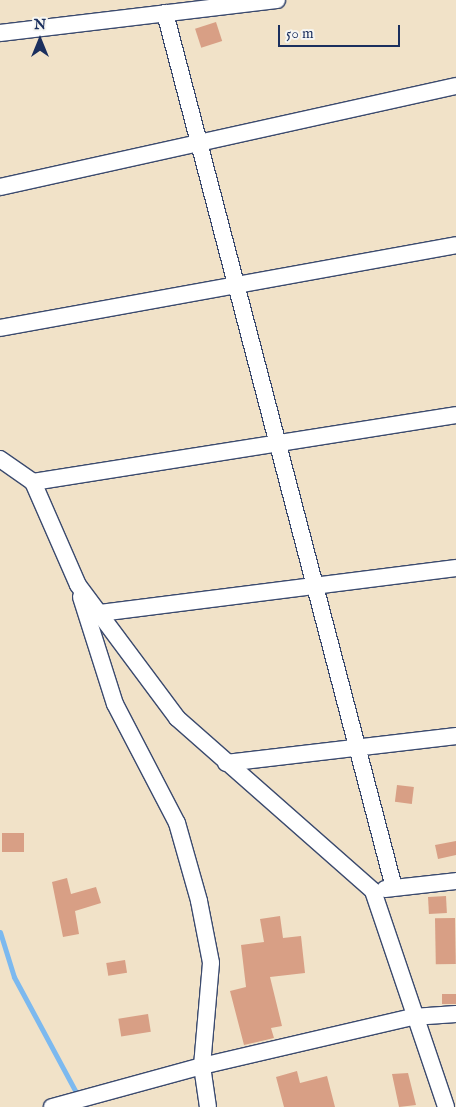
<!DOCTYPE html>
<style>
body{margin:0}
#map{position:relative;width:456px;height:1107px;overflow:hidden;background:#f1e2c8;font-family:"IM FELL English",serif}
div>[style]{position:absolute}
.stream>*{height:5px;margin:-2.5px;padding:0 2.5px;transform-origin:2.5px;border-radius:2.5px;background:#7cb9ef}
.building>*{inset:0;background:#d89f85;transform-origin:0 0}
.roads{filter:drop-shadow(1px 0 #3b4a6e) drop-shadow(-1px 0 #3b4a6e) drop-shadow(0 1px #3b4a6e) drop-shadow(0 -1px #3b4a6e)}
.street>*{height:16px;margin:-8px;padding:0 8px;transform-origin:8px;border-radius:8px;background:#fff}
span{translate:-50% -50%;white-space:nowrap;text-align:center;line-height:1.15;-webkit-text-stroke:4px #f6f6f2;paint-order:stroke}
.north{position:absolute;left:15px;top:15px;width:50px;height:50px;-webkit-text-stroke:4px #f6f6f2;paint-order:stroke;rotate:0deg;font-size:14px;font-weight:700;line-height:20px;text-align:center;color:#1b2f5e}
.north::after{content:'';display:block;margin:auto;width:18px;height:22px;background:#1b2f5e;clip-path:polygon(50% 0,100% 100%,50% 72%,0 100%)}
.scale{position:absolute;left:278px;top:25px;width:122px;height:22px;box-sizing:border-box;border:2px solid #1b2f5e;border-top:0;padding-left:6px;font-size:15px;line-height:18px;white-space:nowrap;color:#1b2f5e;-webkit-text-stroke:4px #f6f6f2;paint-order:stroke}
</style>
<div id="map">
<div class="stream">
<div style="left:0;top:932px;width:47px;rotate:72.7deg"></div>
<div style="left:14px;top:977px;width:148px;rotate:61.7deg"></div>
</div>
<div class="building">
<div style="left:216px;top:22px;width:20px;height:22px;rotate:72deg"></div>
<div style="left:397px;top:785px;width:17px;height:17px;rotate:7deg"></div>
<div style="left:2px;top:833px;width:22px;height:19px"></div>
<div style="clip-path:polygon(456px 841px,456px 855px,438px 859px,435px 845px)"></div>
<div style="clip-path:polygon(67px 878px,71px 894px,96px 887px,101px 903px,75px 911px,79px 934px,63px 937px,52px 882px)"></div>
<div style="left:446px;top:896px;width:17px;height:18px;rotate:87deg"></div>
<div style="clip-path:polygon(280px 916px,283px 938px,301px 936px,305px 973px,270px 977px,282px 1026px,271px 1028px,274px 1038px,244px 1045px,230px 991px,246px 987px,241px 945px,264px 942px,260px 919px)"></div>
<div style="left:455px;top:918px;width:46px;height:20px;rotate:89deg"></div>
<div style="left:125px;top:960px;width:13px;height:19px;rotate:81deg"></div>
<div style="left:456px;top:994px;width:10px;height:14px;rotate:90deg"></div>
<div style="left:148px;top:1014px;width:18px;height:30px;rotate:81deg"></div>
<div style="clip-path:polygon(297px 1071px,300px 1083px,327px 1076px,335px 1107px,284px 1107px,276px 1077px)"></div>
<div style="clip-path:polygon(408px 1073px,416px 1105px,399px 1107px,392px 1074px)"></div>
</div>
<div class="roads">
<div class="street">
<div style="left:165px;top:13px;width:904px;rotate:75.33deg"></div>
<div style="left:0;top:33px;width:279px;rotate:-6.8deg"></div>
<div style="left:0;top:187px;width:467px;rotate:-12.5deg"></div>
<div style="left:0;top:328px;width:463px;rotate:-10.3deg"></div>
<div style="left:0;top:459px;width:40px;rotate:34.9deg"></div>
<div style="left:33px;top:482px;width:112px;rotate:66.4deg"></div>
<div style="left:78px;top:585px;width:166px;rotate:53.3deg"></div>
<div style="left:177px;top:718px;width:261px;rotate:41.4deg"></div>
<div style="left:373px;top:891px;width:228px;rotate:71.3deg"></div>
<div style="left:33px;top:482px;width:428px;rotate:-9deg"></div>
<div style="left:81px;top:597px;width:112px;rotate:72.4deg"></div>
<div style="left:115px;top:704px;width:134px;rotate:62.5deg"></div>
<div style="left:177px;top:823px;width:81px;rotate:74.2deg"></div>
<div style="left:199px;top:901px;width:63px;rotate:79deg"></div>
<div style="left:211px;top:963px;width:103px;rotate:95deg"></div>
<div style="left:202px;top:1066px;width:41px;rotate:81.7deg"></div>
<div style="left:92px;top:614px;width:367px;rotate:-7.2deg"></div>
<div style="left:226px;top:763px;width:232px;rotate:-6.7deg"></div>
<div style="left:385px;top:889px;width:71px;rotate:-6.4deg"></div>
<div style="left:52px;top:1107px;width:156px;rotate:-15.3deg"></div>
<div style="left:202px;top:1066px;width:217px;rotate:-13.1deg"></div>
<div style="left:413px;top:1017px;width:43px;rotate:-4deg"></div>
</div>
</div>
<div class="north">N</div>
<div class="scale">50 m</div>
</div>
